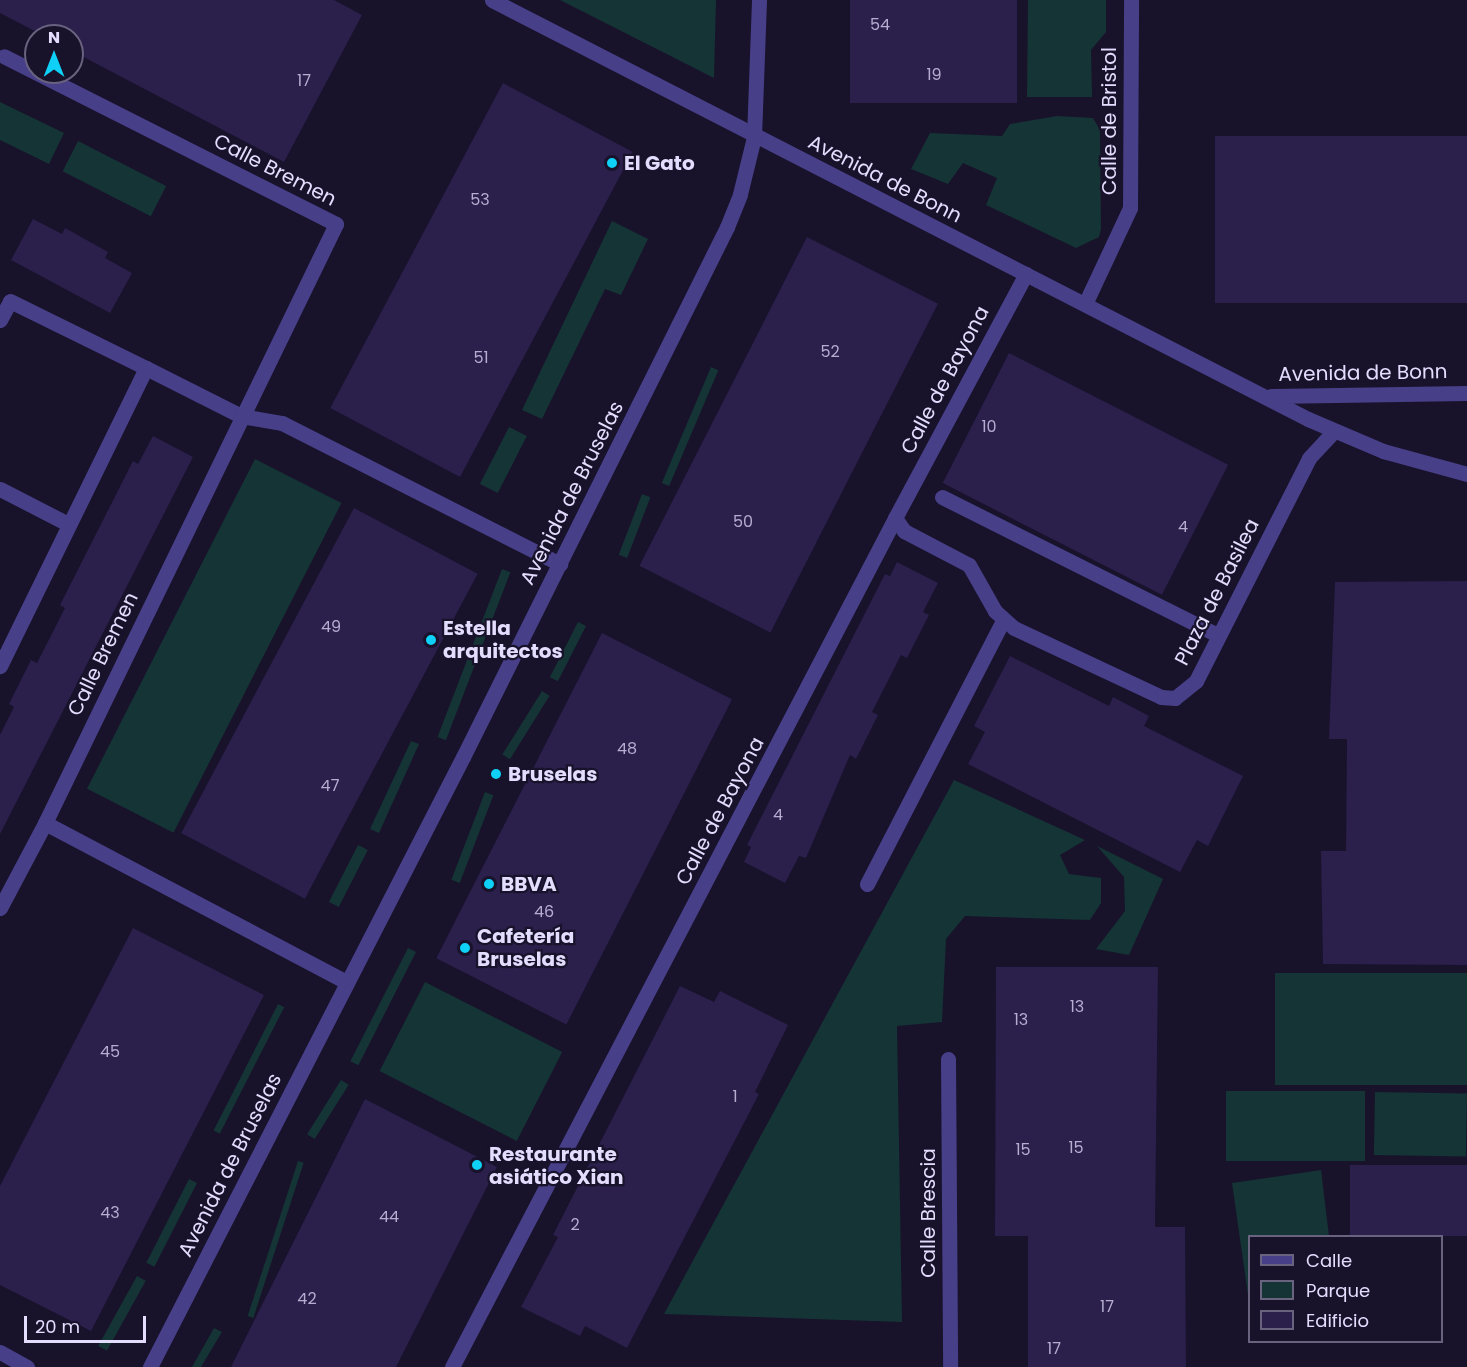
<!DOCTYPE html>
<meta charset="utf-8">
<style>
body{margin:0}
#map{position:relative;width:1467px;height:1367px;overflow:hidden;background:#18122b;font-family:Poppins,sans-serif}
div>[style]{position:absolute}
.green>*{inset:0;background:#153435;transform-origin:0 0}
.building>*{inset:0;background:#2b1f4b;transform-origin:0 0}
.minor>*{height:15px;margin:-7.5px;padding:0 7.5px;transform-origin:7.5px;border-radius:7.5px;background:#473f88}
.dots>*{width:16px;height:16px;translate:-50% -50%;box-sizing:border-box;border:3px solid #18122b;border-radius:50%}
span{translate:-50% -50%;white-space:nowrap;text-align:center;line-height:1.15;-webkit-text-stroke:4.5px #18122b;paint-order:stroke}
.number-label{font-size:16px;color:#b5aed1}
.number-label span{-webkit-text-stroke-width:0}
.street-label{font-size:20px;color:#e3ddfe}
.poi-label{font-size:20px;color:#e3ddfe;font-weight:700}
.left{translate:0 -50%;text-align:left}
.legend{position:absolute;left:1248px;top:1235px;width:195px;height:108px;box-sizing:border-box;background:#18122b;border:2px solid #69637f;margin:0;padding:8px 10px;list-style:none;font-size:18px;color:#e3ddfe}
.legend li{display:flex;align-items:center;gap:12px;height:30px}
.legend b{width:30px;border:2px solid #69637f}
.north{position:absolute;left:24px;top:24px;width:60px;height:60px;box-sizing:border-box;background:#18122b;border:2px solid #69637f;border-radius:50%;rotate:0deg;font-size:16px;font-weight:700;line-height:24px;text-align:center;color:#e3ddfe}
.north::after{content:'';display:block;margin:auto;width:21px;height:27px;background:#0fd1f8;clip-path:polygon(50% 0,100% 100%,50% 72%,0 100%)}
.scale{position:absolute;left:24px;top:1316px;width:122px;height:27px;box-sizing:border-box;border:3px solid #e3ddfe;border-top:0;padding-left:8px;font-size:18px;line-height:21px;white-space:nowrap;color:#e3ddfe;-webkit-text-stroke:4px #18122b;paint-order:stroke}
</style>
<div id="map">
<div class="green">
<div style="clip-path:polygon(560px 0,716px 0,714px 78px)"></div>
<div style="clip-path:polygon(1028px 0,1106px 0,1106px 32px,1091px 50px,1092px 97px,1027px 97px)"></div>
<div style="clip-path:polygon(0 102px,64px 133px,49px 164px,0 140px)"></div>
<div style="clip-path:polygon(1057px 116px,1093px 118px,1100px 130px,1101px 229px,1099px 237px,1076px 248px,986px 205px,997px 178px,963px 163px,948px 184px,911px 169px,930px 133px,1002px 136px,1010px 124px)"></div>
<div style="left:78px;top:141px;width:99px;height:34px;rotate:27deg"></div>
<div style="clip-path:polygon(612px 221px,648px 239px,621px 295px,605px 289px,542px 419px,522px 410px)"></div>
<div style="left:711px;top:367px;width:8px;height:126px;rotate:23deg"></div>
<div style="left:509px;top:427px;width:20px;height:64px;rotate:27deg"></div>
<div style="left:255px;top:459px;width:97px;height:370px;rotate:27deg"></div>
<div style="left:642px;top:494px;width:9px;height:65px;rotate:21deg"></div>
<div style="left:502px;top:569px;width:9px;height:180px;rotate:21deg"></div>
<div style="left:578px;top:622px;width:9px;height:62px;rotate:27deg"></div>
<div style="left:542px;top:691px;width:9px;height:75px;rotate:32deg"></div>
<div style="clip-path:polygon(411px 741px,419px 744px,379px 833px,370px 829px)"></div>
<div style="clip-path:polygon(954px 780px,1085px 840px,1060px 855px,1069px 874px,1101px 878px,1101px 903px,1090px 920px,965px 916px,946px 939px,942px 1022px,897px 1026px,902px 1322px,664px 1314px)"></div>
<div style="left:485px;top:792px;width:9px;height:94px;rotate:21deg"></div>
<div style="left:358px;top:845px;width:11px;height:64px;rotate:27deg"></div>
<div style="clip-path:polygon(1097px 846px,1163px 879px,1129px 955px,1096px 949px,1125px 911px,1124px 877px)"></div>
<div style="left:408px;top:948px;width:9px;height:127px;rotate:27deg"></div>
<div style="left:1275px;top:973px;width:192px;height:112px"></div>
<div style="left:425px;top:982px;width:154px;height:100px;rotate:27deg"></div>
<div style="left:278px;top:1004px;width:7px;height:142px;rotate:27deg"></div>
<div style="left:341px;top:1080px;width:9px;height:64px;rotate:32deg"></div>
<div style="left:1226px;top:1091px;width:139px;height:70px"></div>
<div style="left:1375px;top:1092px;width:92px;height:63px;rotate:1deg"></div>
<div style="left:298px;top:1161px;width:6px;height:163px;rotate:18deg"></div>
<div style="clip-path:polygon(1321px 1170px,1329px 1236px,1250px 1236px,1249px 1302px,1232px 1183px)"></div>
<div style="left:189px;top:1179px;width:9px;height:94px;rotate:27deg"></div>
<div style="left:137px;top:1276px;width:10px;height:80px;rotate:29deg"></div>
<div style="clip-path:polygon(214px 1328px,222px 1332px,201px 1367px,192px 1367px)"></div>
</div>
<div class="building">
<div style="clip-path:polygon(0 0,334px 0,362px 15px,284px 162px,72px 51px,72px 36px,44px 36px,0 13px)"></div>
<div style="left:850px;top:0;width:167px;height:103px"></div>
<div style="left:503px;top:83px;width:147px;height:368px;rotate:28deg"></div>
<div style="left:1467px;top:136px;width:167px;height:252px;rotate:90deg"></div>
<div style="clip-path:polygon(33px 219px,62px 234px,65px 228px,108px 252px,105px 258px,132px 273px,110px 313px,11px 260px)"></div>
<div style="left:807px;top:237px;width:147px;height:369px;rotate:27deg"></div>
<div style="left:1009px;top:353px;width:246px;height:146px;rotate:27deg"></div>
<div style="clip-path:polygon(153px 436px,193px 457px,0 834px,0 735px,14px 707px,9px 704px,31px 660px,37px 663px,65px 608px,60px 605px,133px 461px,138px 464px)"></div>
<div style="left:354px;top:508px;width:140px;height:368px;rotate:28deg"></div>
<div style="clip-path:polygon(897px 562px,938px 583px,923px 612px,929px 615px,907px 658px,901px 655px,872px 712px,878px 715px,856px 759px,850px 755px,806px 858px,799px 856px,785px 883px,744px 862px,751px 847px,747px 845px,885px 574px,890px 576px)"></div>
<div style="clip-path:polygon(1467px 581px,1467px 965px,1323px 964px,1321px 851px,1346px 851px,1347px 739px,1329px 739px,1335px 582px)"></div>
<div style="left:602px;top:633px;width:146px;height:365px;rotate:27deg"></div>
<div style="clip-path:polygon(1010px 656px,1109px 706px,1113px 697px,1149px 716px,1144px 726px,1243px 776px,1208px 846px,1197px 840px,1180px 872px,968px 764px,985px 732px,974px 726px)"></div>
<div style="clip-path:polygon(133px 928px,264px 995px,91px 1331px,0 1285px,0 1186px)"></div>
<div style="clip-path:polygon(996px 967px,1158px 967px,1155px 1227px,1185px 1227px,1186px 1367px,1028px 1367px,1028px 1236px,995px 1236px)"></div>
<div style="clip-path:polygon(680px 986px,714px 1002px,720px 991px,788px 1025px,755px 1092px,759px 1094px,627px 1348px,585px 1326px,580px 1336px,521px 1307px,558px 1237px,553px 1235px)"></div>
<div style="clip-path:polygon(365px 1099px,497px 1167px,396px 1367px,231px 1367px)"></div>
<div style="left:1350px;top:1165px;width:117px;height:71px"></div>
</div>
<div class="minor">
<div style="left:492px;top:0;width:917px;rotate:27.18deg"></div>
<div style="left:1308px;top:419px;width:82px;rotate:23.1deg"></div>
<div style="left:1383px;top:451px;width:87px;rotate:15.3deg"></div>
<div style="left:1085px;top:304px;width:106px;rotate:-64.9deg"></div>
<div style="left:1130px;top:208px;width:208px;rotate:-89.7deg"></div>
<div style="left:0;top:320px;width:21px;rotate:-62deg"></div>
<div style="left:10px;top:301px;width:152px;rotate:26.2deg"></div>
<div style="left:146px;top:368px;width:332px;rotate:116.1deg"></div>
<div style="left:146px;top:368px;width:106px;rotate:26.8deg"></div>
<div style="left:241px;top:416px;width:42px;rotate:9.7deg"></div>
<div style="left:282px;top:423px;width:312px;rotate:26.9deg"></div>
<div style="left:1271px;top:396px;width:196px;rotate:-0.9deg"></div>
<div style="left:0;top:489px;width:76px;rotate:27.2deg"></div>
<div style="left:942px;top:497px;width:308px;rotate:26.6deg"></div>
<div style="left:895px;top:518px;width:16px;rotate:55deg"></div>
<div style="left:904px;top:531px;width:73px;rotate:27.6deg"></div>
<div style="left:969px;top:565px;width:53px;rotate:60.5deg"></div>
<div style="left:995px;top:611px;width:25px;rotate:42deg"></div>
<div style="left:1014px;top:628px;width:162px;rotate:25.1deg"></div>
<div style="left:1161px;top:697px;width:14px;rotate:4deg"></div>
<div style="left:1175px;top:698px;width:27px;rotate:-39deg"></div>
<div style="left:1196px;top:681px;width:250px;rotate:-63.1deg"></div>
<div style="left:1309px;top:458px;width:37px;rotate:-47deg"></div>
<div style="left:45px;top:823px;width:341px;rotate:27.8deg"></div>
<div style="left:867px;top:884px;width:297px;rotate:-62.7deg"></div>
<div style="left:0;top:908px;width:96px;rotate:-62.1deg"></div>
<div style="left:45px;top:823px;width:666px;rotate:-64.09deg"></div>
<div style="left:336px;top:224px;width:372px;rotate:-153.2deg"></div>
<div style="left:948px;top:1059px;width:308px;rotate:89.6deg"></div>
<div style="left:0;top:1352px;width:31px;rotate:29deg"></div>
<div style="left:150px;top:1367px;width:686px;rotate:-62.84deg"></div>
<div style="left:463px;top:757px;width:592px;rotate:-63.52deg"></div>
<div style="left:727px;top:227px;width:35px;rotate:-68deg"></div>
<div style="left:740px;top:194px;width:59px;rotate:-76.2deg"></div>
<div style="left:754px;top:137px;width:137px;rotate:-87.9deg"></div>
<div style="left:452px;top:1367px;width:958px;rotate:-62.44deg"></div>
<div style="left:895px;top:518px;width:277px;rotate:-61.8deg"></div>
</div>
<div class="dots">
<div style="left:612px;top:163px;background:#0fd1f8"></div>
<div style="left:431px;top:640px;background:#0fd1f8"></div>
<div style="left:496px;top:774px;background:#0fd1f8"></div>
<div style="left:489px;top:884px;background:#0fd1f8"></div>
<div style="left:465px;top:948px;background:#0fd1f8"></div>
<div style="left:477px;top:1165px;background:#0fd1f8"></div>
</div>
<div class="number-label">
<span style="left:880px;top:25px">54</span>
<span style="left:934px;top:75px">19</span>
<span style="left:304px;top:81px">17</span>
<span style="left:480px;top:200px">53</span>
<span style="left:830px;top:352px">52</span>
<span style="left:481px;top:358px">51</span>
<span style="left:989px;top:427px">10</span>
<span style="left:743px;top:522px">50</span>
<span style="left:1183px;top:527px">4</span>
<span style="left:331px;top:627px">49</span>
<span style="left:627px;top:749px">48</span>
<span style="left:330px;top:786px">47</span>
<span style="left:778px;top:815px">4</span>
<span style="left:544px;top:912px">46</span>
<span style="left:1077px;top:1007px">13</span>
<span style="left:1021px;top:1020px">13</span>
<span style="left:110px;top:1052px">45</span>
<span style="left:735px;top:1097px">1</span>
<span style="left:1076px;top:1148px">15</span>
<span style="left:1023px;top:1150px">15</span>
<span style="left:110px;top:1213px">43</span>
<span style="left:389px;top:1217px">44</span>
<span style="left:575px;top:1225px">2</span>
<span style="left:307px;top:1299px">42</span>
<span style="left:1107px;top:1307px">17</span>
<span style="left:1054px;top:1349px">17</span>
</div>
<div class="street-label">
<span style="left:1109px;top:121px;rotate:-90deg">Calle de Bristol</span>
<span style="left:275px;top:170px;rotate:27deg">Calle Bremen</span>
<span style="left:885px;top:179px;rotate:27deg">Avenida de Bonn</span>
<span style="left:1363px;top:373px;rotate:-1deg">Avenida de Bonn</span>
<span style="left:945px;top:380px;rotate:-62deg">Calle de Bayona</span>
<span style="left:572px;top:493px;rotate:-63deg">Avenida de Bruselas</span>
<span style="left:1217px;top:592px;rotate:-63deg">Plaza de Basilea</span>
<span style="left:103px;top:654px;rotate:-64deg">Calle Bremen</span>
<span style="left:720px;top:811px;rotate:-62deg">Calle de Bayona</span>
<span style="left:230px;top:1165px;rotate:-63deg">Avenida de Bruselas</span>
<span style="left:928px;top:1213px;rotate:-90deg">Calle Brescia</span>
</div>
<div class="poi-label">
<span class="left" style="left:624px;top:163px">El Gato</span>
<span class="left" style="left:443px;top:640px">Estella<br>arquitectos</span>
<span class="left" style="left:508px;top:774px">Bruselas</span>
<span class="left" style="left:501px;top:884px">BBVA</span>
<span class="left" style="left:477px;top:948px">Cafetería<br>Bruselas</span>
<span class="left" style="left:489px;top:1166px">Restaurante<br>asiático Xian</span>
</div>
<ul class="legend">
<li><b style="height:8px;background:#473f88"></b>Calle</li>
<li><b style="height:16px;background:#153435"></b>Parque</li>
<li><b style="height:16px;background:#2b1f4b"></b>Edificio</li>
</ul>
<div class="north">N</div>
<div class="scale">20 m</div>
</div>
